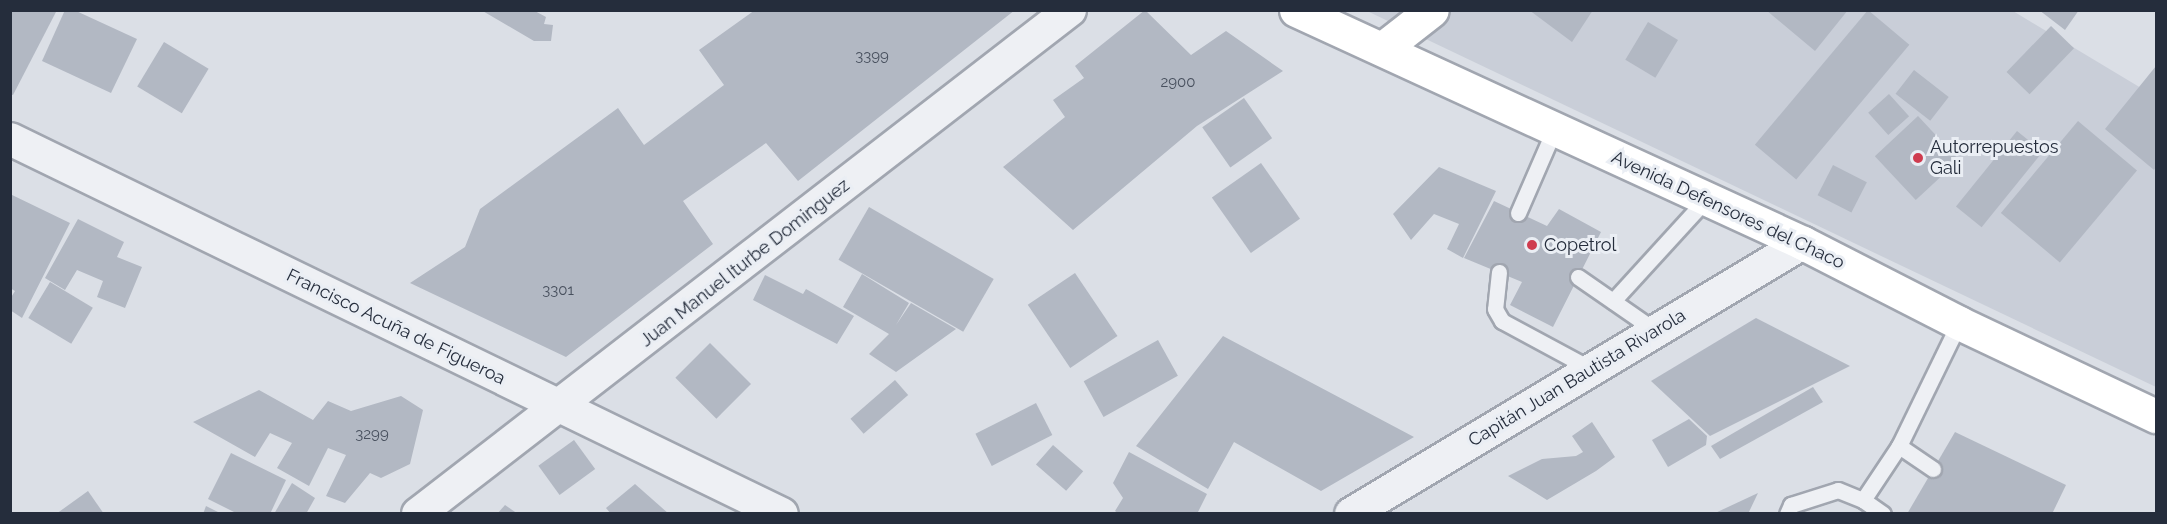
<!DOCTYPE html>
<meta charset="utf-8">
<style>
body{margin:0}
#map{position:relative;width:2167px;height:524px;overflow:hidden;background:#dbdfe6;font-family:Raleway,sans-serif}
div>[style]{position:absolute}
.built>*{inset:0;background:#c9ced8}
.building>*{inset:0;background:#b2b8c3;transform-origin:0 0}
.roads{filter:drop-shadow(2px 0 #a1a6b0) drop-shadow(-2px 0 #a1a6b0) drop-shadow(0 2px #a1a6b0) drop-shadow(0 -2px #a1a6b0)}
.lane>*{height:15px;margin:-7.5px;padding:0 7.5px;transform-origin:7.5px;border-radius:7.5px;background:#eef0f4}
.street>*{height:32px;margin:-16px;padding:0 16px;transform-origin:16px;border-radius:16px;background:#eef0f4}
.secondary>*{height:33px;margin:-16.5px;padding:0 16.5px;transform-origin:16.5px;border-radius:16.5px;background:#fff}
.primary>*{height:33px;margin:-16.5px;padding:0 16.5px;transform-origin:16.5px;border-radius:16.5px;background:#fff}
.dots>*{width:16px;height:16px;translate:-50% -50%;box-sizing:border-box;border:3px solid #eaeef4;border-radius:50%}
span{translate:-50% -50%;white-space:nowrap;text-align:center;line-height:1.15;-webkit-text-stroke:6px #eaeef4;paint-order:stroke}
.number-label{font-size:15px;color:#48505e}
.number-label span{-webkit-text-stroke-width:0}
.poi-label{font-size:18px;color:#252d3c}
.left{translate:0 -50%;text-align:left}
.street-label{font-size:18px;color:#252d3c}
.frame{position:absolute;inset:0;border:12px solid #252d3c;pointer-events:none}
</style>
<div id="map">
<div class="built">
<div style="clip-path:polygon(1367px 11px,2013px 11px,2156px 97px,2156px 387px)"></div>
</div>
<div class="building">
<div style="clip-path:polygon(10px 10px,57px 10px,13px 95px,10px 94px)"></div>
<div style="clip-path:polygon(65px 10px,74px 10px,137px 39px,111px 93px,42px 61px)"></div>
<div style="clip-path:polygon(481px 10px,533px 10px,546px 17px,544px 24px,553px 25px,551px 41px,534px 41px)"></div>
<div style="clip-path:polygon(755px 10px,1015px 10px,798px 181px,766px 143px,683px 201px,713px 244px,566px 357px,410px 283px,465px 247px,480px 209px,618px 108px,644px 145px,724px 85px,699px 50px)"></div>
<div style="clip-path:polygon(1145px 10px,1191px 55px,1226px 31px,1283px 71px,1197px 126px,1073px 230px,1003px 167px,1065px 117px,1053px 100px,1084px 78px,1075px 66px)"></div>
<div style="clip-path:polygon(1529px 10px,1593px 10px,1572px 42px)"></div>
<div style="clip-path:polygon(1766px 10px,1848px 10px,1815px 51px)"></div>
<div style="left:1868px;top:10px;width:54px;height:176px;rotate:40deg"></div>
<div style="clip-path:polygon(2039px 10px,2079px 10px,2065px 30px)"></div>
<div style="left:1648px;top:22px;width:35px;height:44px;rotate:31deg"></div>
<div style="left:2051px;top:26px;width:32px;height:64px;rotate:44deg"></div>
<div style="left:164px;top:42px;width:52px;height:52px;rotate:31deg"></div>
<div style="clip-path:polygon(2156px 66px,2156px 167px,2154px 170px,2105px 129px)"></div>
<div style="left:1914px;top:70px;width:44px;height:30px;rotate:38deg"></div>
<div style="left:1889px;top:94px;width:30px;height:28px;rotate:48deg"></div>
<div style="left:1244px;top:98px;width:49px;height:51px;rotate:55deg"></div>
<div style="left:1918px;top:116px;width:60px;height:59px;rotate:47deg"></div>
<div style="left:2078px;top:121px;width:77px;height:120px;rotate:40deg"></div>
<div style="left:2017px;top:131px;width:33px;height:97px;rotate:39deg"></div>
<div style="left:1261px;top:163px;width:68px;height:60px;rotate:55deg"></div>
<div style="left:1833px;top:165px;width:38px;height:34px;rotate:27deg"></div>
<div style="clip-path:polygon(1439px 167px,1496px 191px,1463px 258px,1447px 249px,1459px 224px,1434px 214px,1411px 240px,1393px 214px)"></div>
<div style="clip-path:polygon(10px 194px,70px 223px,22px 318px,10px 310px,10px 299px,15px 291px,10px 288px)"></div>
<div style="clip-path:polygon(1494px 201px,1547px 226px,1559px 209px,1601px 232px,1553px 327px,1510px 305px,1522px 282px,1464px 258px)"></div>
<div style="left:869px;top:207px;width:144px;height:61px;rotate:30deg"></div>
<div style="clip-path:polygon(78px 219px,124px 242px,117px 257px,142px 267px,125px 308px,97px 297px,103px 281px,77px 270px,65px 290px,45px 278px)"></div>
<div style="left:1075px;top:273px;width:76px;height:57px;rotate:56deg"></div>
<div style="clip-path:polygon(862px 274px,909px 303px,896px 325px,911px 303px,956px 329px,896px 372px,869px 354px,889px 334px,843px 307px)"></div>
<div style="clip-path:polygon(765px 275px,803px 294px,806px 289px,854px 316px,837px 344px,753px 300px)"></div>
<div style="left:50px;top:282px;width:50px;height:42px;rotate:31deg"></div>
<div style="clip-path:polygon(1756px 318px,1850px 366px,1710px 436px,1651px 381px)"></div>
<div style="clip-path:polygon(1223px 336px,1414px 437px,1321px 491px,1234px 442px,1208px 489px,1136px 446px)"></div>
<div style="left:1158px;top:340px;width:41px;height:85px;rotate:61deg"></div>
<div style="left:710px;top:343px;width:58px;height:49px;rotate:45deg"></div>
<div style="left:895px;top:380px;width:20px;height:59px;rotate:49deg"></div>
<div style="clip-path:polygon(1813px 387px,1823px 402px,1720px 459px,1711px 446px)"></div>
<div style="clip-path:polygon(259px 390px,313px 420px,328px 401px,351px 411px,401px 396px,423px 410px,410px 464px,381px 478px,370px 473px,345px 503px,326px 496px,346px 455px,328px 448px,309px 486px,277px 468px,292px 443px,270px 433px,255px 457px,193px 422px)"></div>
<div style="left:1036px;top:403px;width:36px;height:68px;rotate:63deg"></div>
<div style="clip-path:polygon(1689px 419px,1707px 436px,1706px 445px,1668px 467px,1652px 440px)"></div>
<div style="clip-path:polygon(1592px 422px,1615px 457px,1596px 471px,1547px 500px,1508px 476px,1542px 459px,1576px 456px,1583px 452px,1572px 436px)"></div>
<div style="clip-path:polygon(1955px 432px,2066px 485px,2052px 514px,1907px 514px)"></div>
<div style="left:574px;top:440px;width:36px;height:44px;rotate:54deg"></div>
<div style="left:1053px;top:445px;width:40px;height:26px;rotate:41deg"></div>
<div style="clip-path:polygon(1129px 452px,1207px 494px,1197px 514px,1119px 514px,1115px 511px,1123px 498px,1113px 483px)"></div>
<div style="clip-path:polygon(231px 453px,286px 480px,270px 514px,238px 514px,208px 499px)"></div>
<div style="clip-path:polygon(292px 483px,315px 498px,306px 514px,274px 514px)"></div>
<div style="clip-path:polygon(635px 484px,669px 514px,611px 514px,606px 508px)"></div>
<div style="clip-path:polygon(88px 491px,104px 514px,56px 514px)"></div>
<div style="clip-path:polygon(1758px 493px,1748px 514px,1713px 514px)"></div>
<div style="clip-path:polygon(505px 505px,518px 514px,497px 514px)"></div>
<div style="clip-path:polygon(206px 506px,222px 514px,203px 514px)"></div>
</div>
<div class="roads">
<div class="lane">
<div style="left:1518px;top:213px;width:93px;rotate:-66.5deg"></div>
<div style="left:1499px;top:272px;width:37px;rotate:96deg"></div>
<div style="left:1495px;top:309px;width:14px;rotate:60deg"></div>
<div style="left:1502px;top:321px;width:103px;rotate:28.3deg"></div>
<div style="left:1578px;top:277px;width:95px;rotate:34.7deg"></div>
<div style="left:1613px;top:301px;width:138px;rotate:-47.6deg"></div>
<div style="left:1899px;top:446px;width:41px;rotate:34.1deg"></div>
<div style="left:1787px;top:514px;width:10px;rotate:-66deg"></div>
<div style="left:1791px;top:505px;width:49px;rotate:-17.7deg"></div>
<div style="left:1838px;top:490px;width:27px;rotate:22deg"></div>
<div style="left:1883px;top:514px;width:24px;rotate:-145deg"></div>
<div style="left:1863px;top:500px;width:65px;rotate:-56.3deg"></div>
<div style="left:1899px;top:446px;width:137px;rotate:-64deg"></div>
</div>
<div class="street">
<div style="left:10px;top:139px;width:858px;rotate:25.91deg"></div>
<div style="left:418px;top:514px;width:824px;rotate:-37.7deg"></div>
<div style="left:1351px;top:514px;width:527px;rotate:-30.95deg"></div>
</div>
<div class="secondary">
<div style="left:1382px;top:49px;width:63px;rotate:-38deg"></div>
</div>
<div class="primary">
<div style="left:1296px;top:10px;width:558px;rotate:24.68deg"></div>
<div style="left:1803px;top:243px;width:175px;rotate:27.1deg"></div>
<div style="left:1959px;top:323px;width:218px;rotate:25.3deg"></div>
</div>
</div>
<div class="dots">
<div style="left:1918px;top:158px;background:#cf3c4f"></div>
<div style="left:1532px;top:245px;background:#cf3c4f"></div>
</div>
<div class="number-label">
<span style="left:872px;top:57px">3399</span>
<span style="left:1178px;top:83px">2900</span>
<span style="left:558px;top:291px">3301</span>
<span style="left:372px;top:435px">3299</span>
</div>
<div class="poi-label">
<span class="left" style="left:1930px;top:158px">Autorrepuestos<br>Gali</span>
<span class="left" style="left:1544px;top:245px">Copetrol</span>
</div>
<div class="street-label">
<span style="left:1728px;top:210px;rotate:25deg">Avenida Defensores del Chaco</span>
<span style="left:745px;top:263px;rotate:-38deg">Juan Manuel Iturbe Dominguez</span>
<span style="left:396px;top:327px;rotate:26deg">Francisco Acuña de Figueroa</span>
<span style="left:1577px;top:378px;rotate:-31deg">Capitán Juan Bautista Rivarola</span>
</div>
<div class="frame"></div>
</div>
